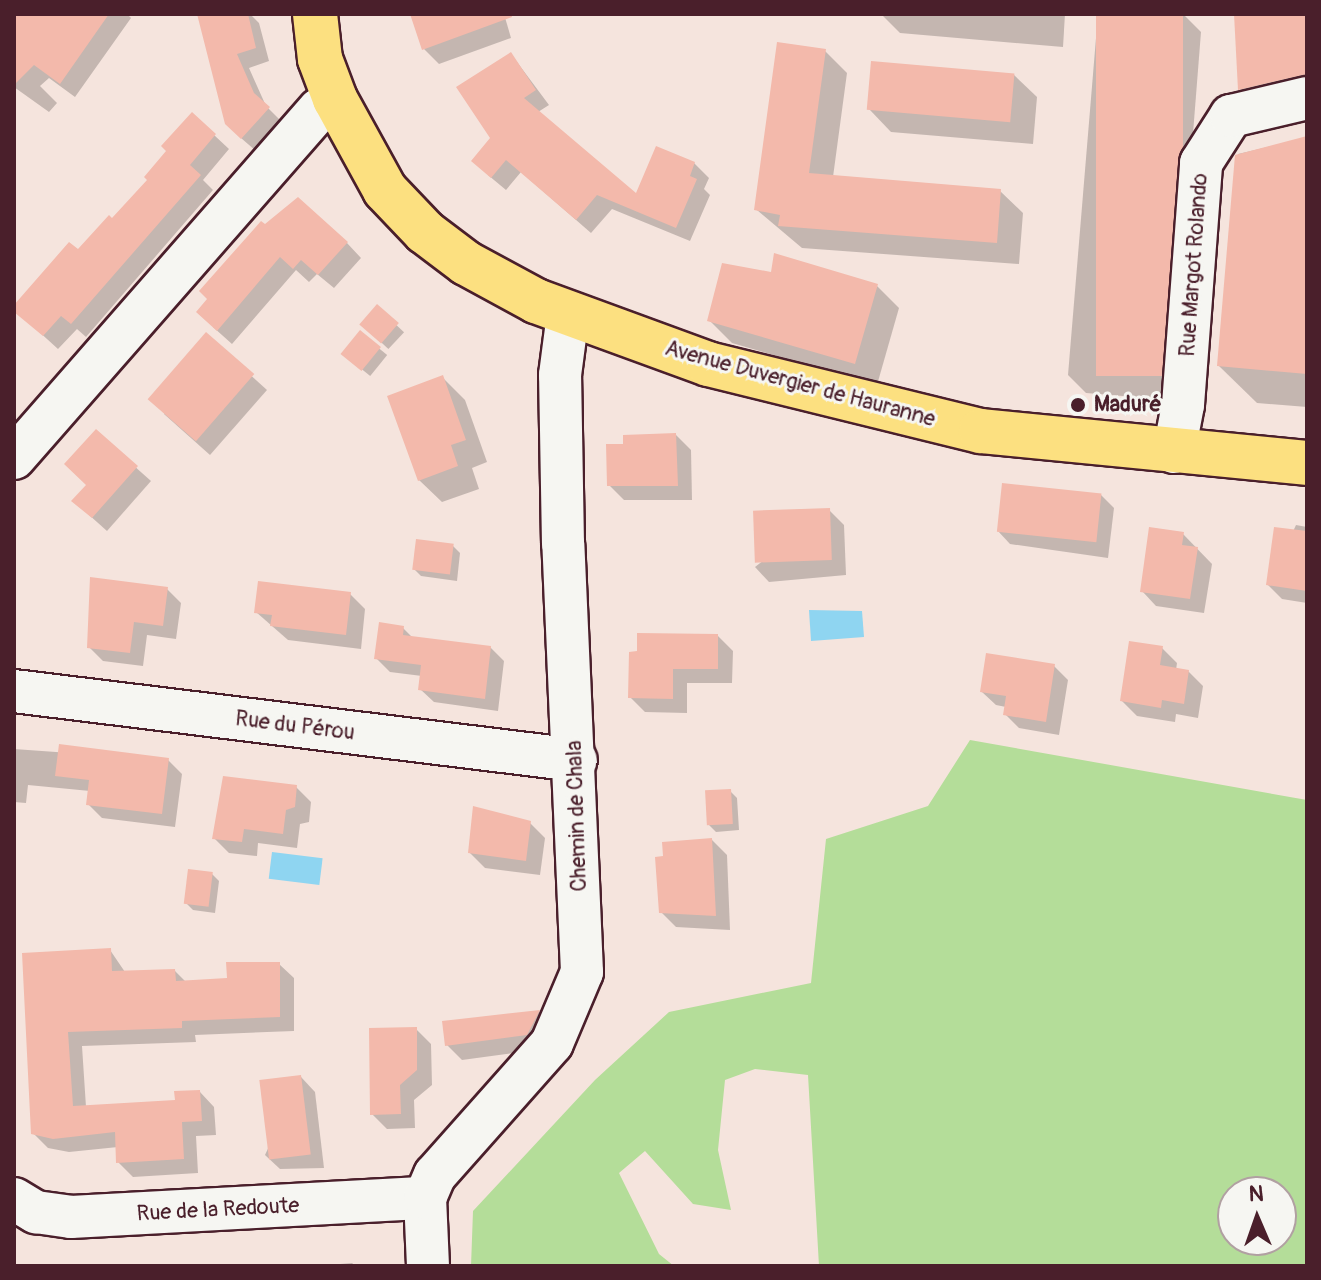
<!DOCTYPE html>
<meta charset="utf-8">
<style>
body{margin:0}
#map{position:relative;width:1321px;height:1280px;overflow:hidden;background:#f5e4dd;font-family:Pangolin,sans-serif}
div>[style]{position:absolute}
.green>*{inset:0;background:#b4dd99}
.water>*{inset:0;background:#8fd5f1;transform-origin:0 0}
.shadow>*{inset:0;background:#0003;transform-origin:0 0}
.building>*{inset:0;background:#f3b9ab;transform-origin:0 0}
.roads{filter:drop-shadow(2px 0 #4a1f2b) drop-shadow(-2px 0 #4a1f2b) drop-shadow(0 2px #4a1f2b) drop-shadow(0 -2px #4a1f2b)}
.minor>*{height:42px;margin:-21px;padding:0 21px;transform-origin:21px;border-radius:21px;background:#f6f6f2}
.major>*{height:44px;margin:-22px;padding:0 22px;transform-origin:22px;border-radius:22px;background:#fce080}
.dots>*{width:22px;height:22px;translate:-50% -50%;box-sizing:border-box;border:4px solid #f6f6f2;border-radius:50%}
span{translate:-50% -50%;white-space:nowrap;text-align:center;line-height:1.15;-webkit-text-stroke:6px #f6f6f2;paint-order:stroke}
.street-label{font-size:22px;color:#4a1f2b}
.poi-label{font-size:22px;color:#4a1f2b;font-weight:700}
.left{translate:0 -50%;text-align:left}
.frame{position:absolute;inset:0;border:16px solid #4a1f2b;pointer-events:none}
.north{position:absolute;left:1217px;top:1176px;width:80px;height:80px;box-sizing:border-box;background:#f6f6f2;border:2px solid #b1a0a2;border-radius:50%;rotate:358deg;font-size:22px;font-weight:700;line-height:32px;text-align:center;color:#4a1f2b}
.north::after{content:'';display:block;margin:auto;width:28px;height:36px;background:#4a1f2b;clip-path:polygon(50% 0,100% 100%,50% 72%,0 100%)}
</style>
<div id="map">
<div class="green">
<div style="clip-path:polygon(evenodd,970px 740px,1307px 800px,1307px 1266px,819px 1266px,808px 1075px,755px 1069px,725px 1080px,718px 1150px,731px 1210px,693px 1204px,645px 1151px,619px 1173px,659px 1254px,674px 1266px,471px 1266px,473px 1211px,595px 1080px,669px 1012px,811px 983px,826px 839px,928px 806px,970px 740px,1233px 1192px,1281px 1192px,1281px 1240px,1233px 1240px,1233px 1192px)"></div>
</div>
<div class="water">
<div style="clip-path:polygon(809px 610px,862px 611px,864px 637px,811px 641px)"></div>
<div style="left:272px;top:852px;width:51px;height:27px;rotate:7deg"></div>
</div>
<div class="shadow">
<div style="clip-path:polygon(31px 14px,127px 14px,131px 18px,75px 97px,49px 78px,40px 86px,57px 103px,49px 112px,14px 87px,14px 38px)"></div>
<div style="clip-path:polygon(199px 14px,250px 14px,259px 23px,269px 61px,249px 68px,266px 106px,282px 122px,256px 151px,241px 138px)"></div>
<div style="clip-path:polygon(412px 14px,504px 14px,511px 38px,439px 64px,424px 49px)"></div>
<div style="clip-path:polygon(881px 14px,1065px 14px,1063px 47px,900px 33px)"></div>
<div style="clip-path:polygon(1098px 14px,1183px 14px,1201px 32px,1172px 400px,1086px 393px,1068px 375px)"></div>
<div style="clip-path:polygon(1236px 14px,1307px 14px,1307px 109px,1269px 118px,1240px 89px)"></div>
<div style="clip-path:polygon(825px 51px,847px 73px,833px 177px,1000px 191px,1023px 213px,1019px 264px,802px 248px,757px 210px)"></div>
<div style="clip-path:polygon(511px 54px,549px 105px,538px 112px,637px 196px,694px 163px,709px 178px,704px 189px,710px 195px,690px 241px,612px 209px,591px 233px,521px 172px,506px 190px,488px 175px)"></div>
<div style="clip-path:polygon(1014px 75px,1037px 97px,1033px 144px,891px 132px,869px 109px)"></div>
<div style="clip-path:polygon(214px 135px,229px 149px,203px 180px,213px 190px,86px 337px,77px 329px,58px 349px,14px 309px)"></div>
<div style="clip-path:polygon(1307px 138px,1307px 407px,1257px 403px,1219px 366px,1238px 154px)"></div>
<div style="clip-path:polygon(261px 224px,347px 243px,361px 258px,334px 288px,317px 274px,309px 282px,296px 270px,232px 344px,213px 327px)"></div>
<div style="clip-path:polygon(773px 274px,877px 286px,899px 308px,877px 385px,732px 343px,710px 321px)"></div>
<div style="left:377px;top:307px;width:37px;height:23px;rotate:43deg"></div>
<div style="left:360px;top:333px;width:35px;height:27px;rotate:39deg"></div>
<div style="clip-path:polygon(206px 335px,267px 390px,210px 455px,164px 414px)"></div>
<div style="clip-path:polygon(443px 378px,465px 400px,487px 462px,472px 468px,479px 489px,442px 502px,419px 480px)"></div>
<div style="clip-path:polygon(96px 432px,151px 481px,107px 531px,88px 514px)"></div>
<div style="clip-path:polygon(676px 435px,691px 450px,692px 500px,624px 500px,609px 485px,625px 446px)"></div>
<div style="clip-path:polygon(1101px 495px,1114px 508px,1108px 558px,1010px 544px,997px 530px)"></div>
<div style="clip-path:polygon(829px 510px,844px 525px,846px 575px,769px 582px,755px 567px)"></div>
<div style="clip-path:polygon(1296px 525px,1307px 527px,1307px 603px,1282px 599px,1268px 585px)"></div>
<div style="clip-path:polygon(1183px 534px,1212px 564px,1204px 613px,1156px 606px,1142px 591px)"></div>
<div style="clip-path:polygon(453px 546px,460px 553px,457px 581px,421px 576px,414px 569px)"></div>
<div style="clip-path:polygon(167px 589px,181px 603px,176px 639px,147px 635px,143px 666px,103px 661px,89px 647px)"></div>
<div style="clip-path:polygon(350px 594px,365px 609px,361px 649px,288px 640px,256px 612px)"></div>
<div style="clip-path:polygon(403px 628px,413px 638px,490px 647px,504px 661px,498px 711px,434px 702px,420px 689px,422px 676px,390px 672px,376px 658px)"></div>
<div style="clip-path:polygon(718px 636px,733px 651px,732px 683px,687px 683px,687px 713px,645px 712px,630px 697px)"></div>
<div style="clip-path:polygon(1162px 648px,1177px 663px,1176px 670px,1188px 671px,1203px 686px,1198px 718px,1176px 714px,1175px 722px,1137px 716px,1122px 701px)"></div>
<div style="clip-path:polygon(1054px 666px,1068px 680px,1059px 735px,1019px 728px,1005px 714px,1006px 707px,996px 705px,982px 692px)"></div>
<div style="clip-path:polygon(14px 749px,168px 760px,182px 774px,175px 827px,102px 818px,88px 804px,90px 791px,28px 785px,26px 803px,14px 802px)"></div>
<div style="clip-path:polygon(296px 787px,311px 802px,309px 822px,300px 824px,297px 848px,258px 843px,257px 856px,229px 853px,214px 838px)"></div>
<div style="clip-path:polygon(730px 791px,737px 798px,739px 830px,716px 832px,709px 825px)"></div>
<div style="clip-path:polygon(474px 808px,530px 823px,545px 838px,540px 875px,485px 868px,470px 853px)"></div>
<div style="clip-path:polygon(712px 840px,727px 855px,730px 930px,676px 927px,661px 912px)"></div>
<div style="clip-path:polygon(212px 874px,219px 881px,215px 913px,193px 910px,186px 903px)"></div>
<div style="clip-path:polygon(110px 950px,125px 972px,175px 971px,186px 982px,229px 980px,279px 964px,294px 978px,294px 1031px,195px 1035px,196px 1042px,82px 1046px,86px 1107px,177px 1102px,200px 1092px,214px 1107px,216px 1135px,196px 1136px,198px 1173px,133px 1177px,118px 1162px,118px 1147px,69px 1152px,48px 1148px,33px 1133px,24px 955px)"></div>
<div style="clip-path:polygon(539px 1012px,554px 1026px,542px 1049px,462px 1060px,447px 1045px,444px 1023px)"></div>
<div style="clip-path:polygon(416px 1029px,431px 1044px,432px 1085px,414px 1100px,415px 1128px,387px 1129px,372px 1114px)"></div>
<div style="clip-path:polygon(301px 1077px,315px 1092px,324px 1168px,280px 1169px,265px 1155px)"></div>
<div style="clip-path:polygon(352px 1263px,356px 1266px,316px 1266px)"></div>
</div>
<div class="building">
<div style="clip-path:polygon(14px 14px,109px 14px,60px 84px,34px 65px,14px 85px)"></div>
<div style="clip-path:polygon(197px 14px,248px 14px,256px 48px,237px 54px,254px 93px,270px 107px,241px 139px,225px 124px)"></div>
<div style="clip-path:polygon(410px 14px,511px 14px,512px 17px,422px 50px)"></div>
<div style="left:1096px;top:14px;width:87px;height:362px"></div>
<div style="clip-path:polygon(1234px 14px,1307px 14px,1307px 74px,1238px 90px)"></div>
<div style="clip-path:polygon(777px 42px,826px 49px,809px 173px,1001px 189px,997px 243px,778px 226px,780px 215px,754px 210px)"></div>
<div style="clip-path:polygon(511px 52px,536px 90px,524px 98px,636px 193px,656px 146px,695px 162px,690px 176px,697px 179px,676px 228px,597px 195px,576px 220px,506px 160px,491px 178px,471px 161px,490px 138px,456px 87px)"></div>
<div style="left:871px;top:61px;width:144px;height:49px;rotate:5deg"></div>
<div style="clip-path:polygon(192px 112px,216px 134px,190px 165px,201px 175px,71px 324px,61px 316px,43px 336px,14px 312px,14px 305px,69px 242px,78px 249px,109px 215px,112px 218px,147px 180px,144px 177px,166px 151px,161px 146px)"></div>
<div style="clip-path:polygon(1307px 136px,1307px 374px,1217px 366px,1235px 155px)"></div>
<div style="clip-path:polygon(298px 197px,348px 242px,318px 275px,301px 260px,293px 269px,280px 257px,217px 331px,196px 312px,207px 299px,199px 291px,261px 221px,265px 224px)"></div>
<div style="clip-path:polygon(774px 253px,878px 284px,855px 364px,707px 321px,722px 263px,771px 272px)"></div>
<div style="left:377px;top:304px;width:29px;height:27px;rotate:41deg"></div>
<div style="left:360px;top:330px;width:27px;height:31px;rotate:39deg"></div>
<div style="left:206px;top:332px;width:64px;height:89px;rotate:41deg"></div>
<div style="clip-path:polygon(443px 375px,466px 440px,451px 445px,458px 466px,418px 481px,387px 396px)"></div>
<div style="clip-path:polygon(96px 429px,138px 466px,92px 518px,71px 501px,86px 485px,64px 464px)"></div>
<div style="clip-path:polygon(676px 433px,678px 486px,607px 486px,606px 444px,623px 444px,623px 435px)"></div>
<div style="left:1002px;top:483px;width:100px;height:49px;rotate:6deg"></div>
<div style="left:830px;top:508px;width:52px;height:77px;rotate:88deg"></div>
<div style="clip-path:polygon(1149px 527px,1184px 532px,1182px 545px,1198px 547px,1190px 599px,1140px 592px)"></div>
<div style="clip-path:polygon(1274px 527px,1307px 531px,1307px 591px,1266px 585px)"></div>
<div style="left:416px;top:539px;width:38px;height:31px;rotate:7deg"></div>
<div style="clip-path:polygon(90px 577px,168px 587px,163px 626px,134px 622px,130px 653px,87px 648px)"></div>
<div style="clip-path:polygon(258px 581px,351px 592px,346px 635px,270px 626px,272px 615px,254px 613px)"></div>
<div style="clip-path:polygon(379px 622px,404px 626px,403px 635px,491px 646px,485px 699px,418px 690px,421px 665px,374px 659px)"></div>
<div style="clip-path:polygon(637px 633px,718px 634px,718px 669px,673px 669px,673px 699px,628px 698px,629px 652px,637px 651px)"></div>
<div style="clip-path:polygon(1129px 641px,1163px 646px,1160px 665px,1189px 670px,1184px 704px,1162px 700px,1161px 708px,1120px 701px)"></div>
<div style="clip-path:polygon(986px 653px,1055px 664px,1046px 722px,1003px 715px,1006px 696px,980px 692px)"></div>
<div style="clip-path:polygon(59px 744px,169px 758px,162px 814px,86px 805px,89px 780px,55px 776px)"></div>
<div style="clip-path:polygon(223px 776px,297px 785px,295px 807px,286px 810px,283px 834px,244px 829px,242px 842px,212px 839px)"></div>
<div style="left:731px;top:789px;width:35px;height:26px;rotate:87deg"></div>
<div style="clip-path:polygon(473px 806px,531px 821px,526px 861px,468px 853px)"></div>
<div style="clip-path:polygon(712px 838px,716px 916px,659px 913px,655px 857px,663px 856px,662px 842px)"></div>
<div style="left:188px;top:869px;width:25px;height:35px;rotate:7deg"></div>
<div style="clip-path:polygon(111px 948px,112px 971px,175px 969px,176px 981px,227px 978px,226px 962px,280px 962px,280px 1017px,182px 1021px,182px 1028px,68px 1032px,73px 1106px,175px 1100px,174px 1091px,200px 1090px,202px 1121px,182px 1122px,184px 1159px,116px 1163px,115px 1132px,53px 1139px,31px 1134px,22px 953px)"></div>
<div style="clip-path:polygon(540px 1010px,527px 1035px,445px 1046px,442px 1021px)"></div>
<div style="clip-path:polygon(417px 1027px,417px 1070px,400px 1085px,401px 1114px,370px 1115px,369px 1028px)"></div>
<div style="left:301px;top:1075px;width:80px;height:42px;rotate:83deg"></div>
</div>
<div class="roads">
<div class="minor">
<div style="left:1174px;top:452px;width:48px;rotate:-79.2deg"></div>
<div style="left:1183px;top:405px;width:243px;rotate:-85.7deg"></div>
<div style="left:1201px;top:163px;width:56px;rotate:-57.4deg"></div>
<div style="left:1231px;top:116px;width:78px;rotate:-13.3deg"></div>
<div style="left:14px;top:458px;width:463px;rotate:-48.8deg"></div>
<div style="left:319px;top:110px;width:19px;rotate:-35deg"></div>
<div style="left:14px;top:691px;width:566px;rotate:7deg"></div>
<div style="left:14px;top:1199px;width:26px;rotate:31deg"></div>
<div style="left:36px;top:1212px;width:35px;rotate:8deg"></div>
<div style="left:71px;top:1217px;width:355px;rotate:-3.1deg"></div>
<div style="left:428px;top:1266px;width:68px;rotate:-92.5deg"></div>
<div style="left:425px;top:1198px;width:25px;rotate:-67deg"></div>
<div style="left:435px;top:1175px;width:176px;rotate:-48.4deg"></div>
<div style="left:552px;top:1043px;width:77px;rotate:-67.1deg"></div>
<div style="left:582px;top:972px;width:428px;rotate:-92.5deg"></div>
<div style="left:563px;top:544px;width:169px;rotate:-91deg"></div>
<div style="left:560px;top:375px;width:62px;rotate:-82.5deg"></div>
</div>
<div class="major">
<div style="left:315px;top:14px;width:45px;rotate:83.7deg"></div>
<div style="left:320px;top:59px;width:43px;rotate:69.4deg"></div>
<div style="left:335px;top:99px;width:104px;rotate:61.2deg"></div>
<div style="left:385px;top:190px;width:58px;rotate:46.4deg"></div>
<div style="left:425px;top:232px;width:51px;rotate:37.1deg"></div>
<div style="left:466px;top:263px;width:80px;rotate:28.5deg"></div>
<div style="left:536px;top:301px;width:183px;rotate:20.1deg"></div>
<div style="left:708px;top:364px;width:281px;rotate:13.8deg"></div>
<div style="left:981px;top:431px;width:328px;rotate:5.6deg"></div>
</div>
</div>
<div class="dots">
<div style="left:1078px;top:405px;background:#4a1f2b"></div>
</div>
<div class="street-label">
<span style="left:1194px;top:265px;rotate:-86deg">Rue Margot Rolando</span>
<span style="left:800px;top:384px;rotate:15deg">Avenue Duvergier de Hauranne</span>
<span style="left:295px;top:726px;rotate:7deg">Rue du Pérou</span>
<span style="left:577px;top:816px;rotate:-92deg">Chemin de Chala</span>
<span style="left:218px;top:1210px;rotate:-3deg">Rue de la Redoute</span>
</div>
<div class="poi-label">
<span class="left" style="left:1094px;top:405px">Maduré</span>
</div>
<div class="frame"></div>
<div class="north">N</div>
</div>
